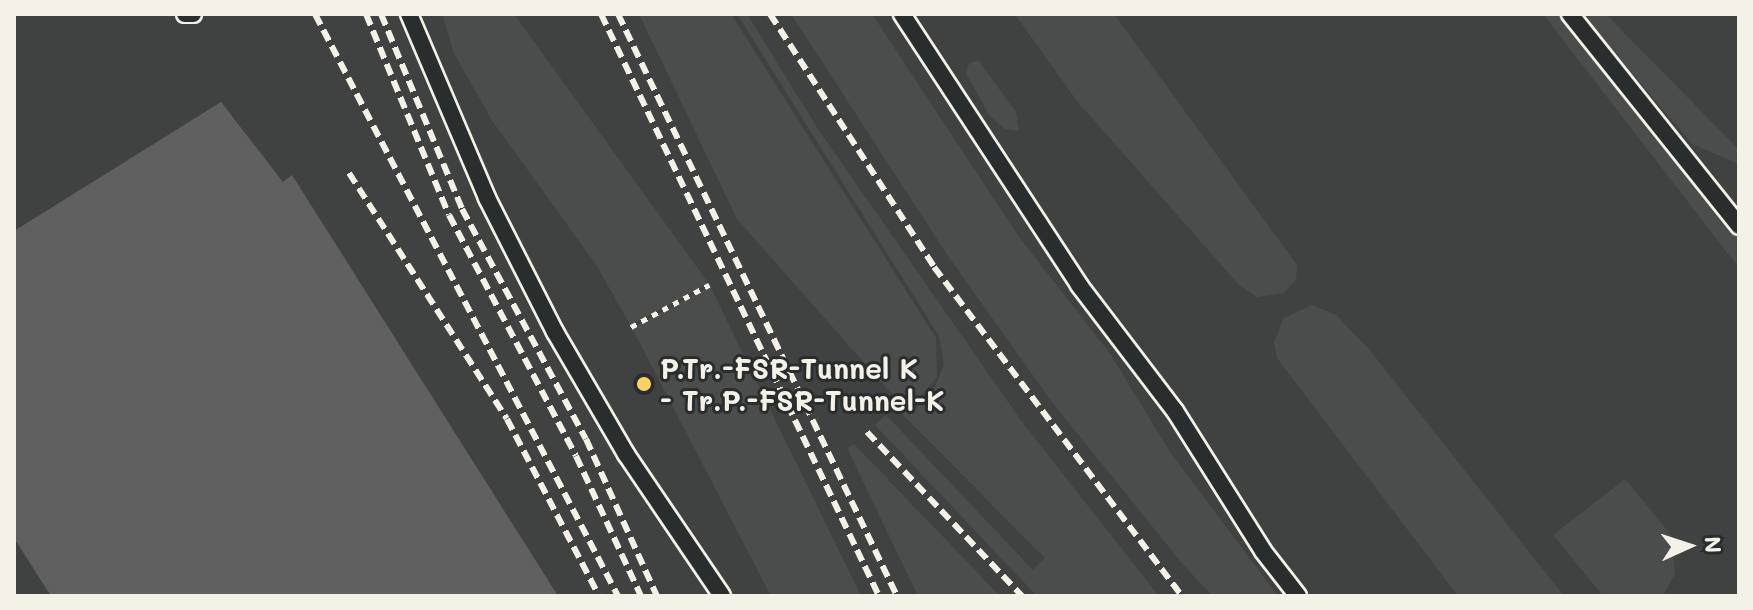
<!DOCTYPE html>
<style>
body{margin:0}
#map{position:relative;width:1753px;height:610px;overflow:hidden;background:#323535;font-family:Mali,sans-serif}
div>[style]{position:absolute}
.built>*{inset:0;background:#404242;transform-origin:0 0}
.green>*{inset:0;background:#4b4d4c}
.building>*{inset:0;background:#5f605f}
.path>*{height:5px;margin-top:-2.5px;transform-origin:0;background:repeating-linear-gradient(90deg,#f4f1e8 0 6px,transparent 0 12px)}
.roads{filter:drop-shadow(2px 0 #f4f1e8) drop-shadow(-2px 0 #f4f1e8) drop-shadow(0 2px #f4f1e8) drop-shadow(0 -2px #f4f1e8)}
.service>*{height:16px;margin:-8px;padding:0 8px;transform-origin:8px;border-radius:8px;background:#2a2d2e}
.rail>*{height:6px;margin-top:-3px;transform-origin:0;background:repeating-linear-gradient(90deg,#f4f1e8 0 12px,transparent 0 18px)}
.dots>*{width:22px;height:22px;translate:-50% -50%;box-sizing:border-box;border:4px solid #2a2d2e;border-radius:50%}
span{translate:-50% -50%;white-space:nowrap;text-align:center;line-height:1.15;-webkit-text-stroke:6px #2a2d2e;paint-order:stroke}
.poi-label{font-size:28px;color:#f4f1e8;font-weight:700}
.left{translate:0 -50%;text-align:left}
.frame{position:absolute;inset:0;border:16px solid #f4f1e8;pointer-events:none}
.north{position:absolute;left:1649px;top:506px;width:80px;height:80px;-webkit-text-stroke:6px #2a2d2e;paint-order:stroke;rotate:87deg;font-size:22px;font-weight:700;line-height:32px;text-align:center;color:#f4f1e8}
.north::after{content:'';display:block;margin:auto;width:28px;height:36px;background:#f4f1e8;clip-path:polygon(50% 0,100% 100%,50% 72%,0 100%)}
</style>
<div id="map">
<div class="built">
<div style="left:14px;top:14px;width:1725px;height:582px"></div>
</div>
<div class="green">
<div style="clip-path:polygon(442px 14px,514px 14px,709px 284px,630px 325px,597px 266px,491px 119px,454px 53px)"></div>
<div style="clip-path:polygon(639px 14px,731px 14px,936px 338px,937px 377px,913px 406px,896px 406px,899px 402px,737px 219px)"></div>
<div style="clip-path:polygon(737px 14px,747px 14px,818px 129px,1022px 422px,1159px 596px,1037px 596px,875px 425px,886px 415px,1033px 570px,1045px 558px,895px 407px,902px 412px,916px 408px,933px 392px,944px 364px,939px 336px)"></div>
<div style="clip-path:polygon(791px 14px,872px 14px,1019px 237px,1111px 355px,1170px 452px,1278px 596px,1212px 596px,1181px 562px,1052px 402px,948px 256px)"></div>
<div style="clip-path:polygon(1015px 14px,1114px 14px,1297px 265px,1296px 280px,1284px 293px,1257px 297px,1239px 285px,1077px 101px)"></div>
<div style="clip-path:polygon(1543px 14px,1559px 14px,1739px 239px,1739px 268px)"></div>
<div style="clip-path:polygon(1582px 14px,1606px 14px,1739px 150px,1739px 164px,1692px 144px)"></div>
<div style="clip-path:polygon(978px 60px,1016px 112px,1019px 131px,1005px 129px,989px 115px,966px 73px,969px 64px)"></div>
<div style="clip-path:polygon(710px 286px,861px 596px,771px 596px,632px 328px)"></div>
<div style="clip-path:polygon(1312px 305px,1336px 315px,1368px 348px,1564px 596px,1458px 596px,1277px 358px,1274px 342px,1284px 318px)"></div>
<div style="clip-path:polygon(854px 444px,1000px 596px,918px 596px,847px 448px)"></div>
<div style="clip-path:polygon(1625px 479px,1672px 536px,1675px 574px,1663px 596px,1603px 596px,1553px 535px)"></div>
</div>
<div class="building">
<div style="clip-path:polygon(221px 102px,283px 182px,292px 175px,558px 596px,51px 596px,14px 538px,14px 231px)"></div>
</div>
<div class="path">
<div style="left:631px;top:327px;width:89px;rotate:-28.3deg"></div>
</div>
<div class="roads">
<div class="service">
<div style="left:185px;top:14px;width:8px"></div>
<div style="left:409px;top:14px;width:200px;rotate:67deg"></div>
<div style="left:487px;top:198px;width:150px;rotate:63.1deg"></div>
<div style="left:555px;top:332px;width:141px;rotate:59.8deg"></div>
<div style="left:626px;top:454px;width:171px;rotate:55.9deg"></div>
<div style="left:902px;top:14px;width:324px;rotate:56.8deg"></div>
<div style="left:1079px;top:285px;width:158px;rotate:52.7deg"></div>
<div style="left:1175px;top:411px;width:165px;rotate:57.8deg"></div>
<div style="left:1263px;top:551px;width:57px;rotate:52.1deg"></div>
<div style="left:1570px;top:14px;width:271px;rotate:51.4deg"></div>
</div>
</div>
<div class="rail">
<div style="left:315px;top:14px;width:656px;rotate:62.5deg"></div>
<div style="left:366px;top:14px;width:217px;rotate:67.6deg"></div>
<div style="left:449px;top:215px;width:272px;rotate:62.2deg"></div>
<div style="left:576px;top:456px;width:154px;rotate:65.1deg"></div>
<div style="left:381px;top:14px;width:211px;rotate:67.4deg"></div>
<div style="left:462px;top:209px;width:261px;rotate:61.7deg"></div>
<div style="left:586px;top:439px;width:172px;rotate:65.7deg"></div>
<div style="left:601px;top:14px;width:645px;rotate:64.47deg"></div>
<div style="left:618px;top:14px;width:645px;rotate:64.39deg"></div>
<div style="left:770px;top:14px;width:302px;rotate:57deg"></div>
<div style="left:934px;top:267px;width:412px;rotate:53deg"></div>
<div style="left:349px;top:173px;width:292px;rotate:57.3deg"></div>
<div style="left:507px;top:419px;width:199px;rotate:62.5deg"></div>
<div style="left:867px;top:432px;width:226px;rotate:46.6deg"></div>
</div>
<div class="dots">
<div style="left:644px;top:384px;background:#ffd166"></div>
</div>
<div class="poi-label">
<span class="left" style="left:660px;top:384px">P.Tr.-FSR-Tunnel K<br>- Tr.P.-FSR-Tunnel-K</span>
</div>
<div class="frame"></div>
<div class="north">N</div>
</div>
